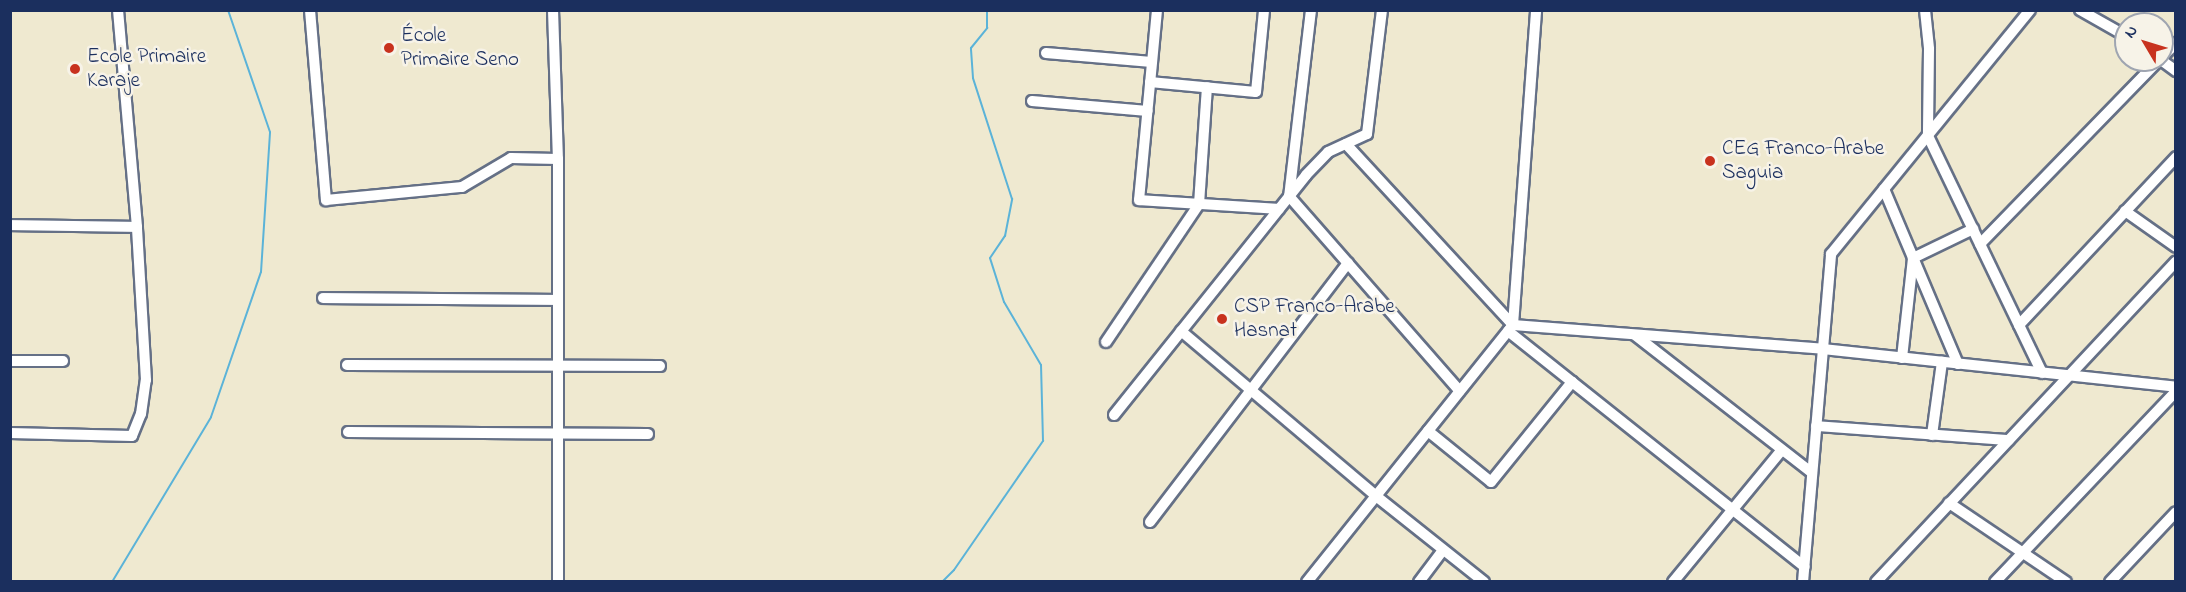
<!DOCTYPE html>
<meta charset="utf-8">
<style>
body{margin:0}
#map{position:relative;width:2186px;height:592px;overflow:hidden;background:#efe9d0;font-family:"Indie Flower",sans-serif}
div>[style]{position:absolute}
.stream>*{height:2px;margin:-1px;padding:0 1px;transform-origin:1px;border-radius:1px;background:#5bb3d8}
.roads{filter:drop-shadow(2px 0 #657086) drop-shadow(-2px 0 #657086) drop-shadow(0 2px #657086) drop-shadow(0 -2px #657086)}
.minor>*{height:10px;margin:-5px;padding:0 5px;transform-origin:5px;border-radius:5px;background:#fff}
.dots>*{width:16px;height:16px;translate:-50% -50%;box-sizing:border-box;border:3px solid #f7f3e8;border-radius:50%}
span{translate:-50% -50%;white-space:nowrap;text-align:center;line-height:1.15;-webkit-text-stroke:5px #f7f3e8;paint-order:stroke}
.poi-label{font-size:21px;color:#1b2f5e}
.left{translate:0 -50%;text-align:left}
.frame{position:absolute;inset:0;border:12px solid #1b2f5e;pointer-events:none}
.north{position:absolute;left:2114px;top:12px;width:60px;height:60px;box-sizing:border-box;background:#f7f3e8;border:2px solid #9fa5b1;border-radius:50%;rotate:308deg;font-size:16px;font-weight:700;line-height:24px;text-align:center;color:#1b2f5e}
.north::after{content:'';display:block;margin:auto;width:21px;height:27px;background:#c8321e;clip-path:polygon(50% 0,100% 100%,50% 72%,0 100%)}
</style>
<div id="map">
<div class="stream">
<div style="left:112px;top:582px;width:192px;rotate:-59deg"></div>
<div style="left:211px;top:417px;width:153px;rotate:-71deg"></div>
<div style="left:261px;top:272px;width:140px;rotate:-86.3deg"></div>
<div style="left:270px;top:132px;width:129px;rotate:-109deg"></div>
<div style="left:942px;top:582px;width:17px;rotate:-45deg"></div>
<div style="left:954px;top:570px;width:157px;rotate:-55.4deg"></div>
<div style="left:1043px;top:441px;width:76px;rotate:-91.5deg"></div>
<div style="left:1041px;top:365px;width:73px;rotate:-120.4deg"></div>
<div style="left:1004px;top:302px;width:46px;rotate:-107.7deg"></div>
<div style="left:990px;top:258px;width:27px;rotate:-56deg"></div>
<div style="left:1005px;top:236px;width:38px;rotate:-79deg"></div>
<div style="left:1012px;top:199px;width:127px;rotate:-107.9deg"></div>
<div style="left:973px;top:78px;width:30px;rotate:-94deg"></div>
<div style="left:971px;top:48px;width:26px;rotate:-51deg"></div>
<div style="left:987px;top:28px;width:18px;rotate:-90deg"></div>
</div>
<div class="roads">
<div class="minor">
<div style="left:310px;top:10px;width:191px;rotate:85.2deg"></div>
<div style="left:326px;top:200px;width:137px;rotate:-5.5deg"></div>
<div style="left:462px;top:187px;width:57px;rotate:-30.6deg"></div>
<div style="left:511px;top:158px;width:47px;rotate:1.2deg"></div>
<div style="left:553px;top:10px;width:149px;rotate:88.1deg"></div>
<div style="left:558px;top:159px;width:423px;rotate:90deg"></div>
<div style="left:1157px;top:10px;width:191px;rotate:95.4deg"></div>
<div style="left:1139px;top:200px;width:140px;rotate:3.7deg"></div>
<div style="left:1311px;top:10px;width:187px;rotate:96.7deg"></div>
<div style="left:1289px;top:196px;width:259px;rotate:48.8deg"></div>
<div style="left:1925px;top:10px;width:39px;rotate:84deg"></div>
<div style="left:1929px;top:49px;width:87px;rotate:90.7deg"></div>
<div style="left:1928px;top:136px;width:263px;rotate:64.3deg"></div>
<div style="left:2080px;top:10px;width:53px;rotate:29.5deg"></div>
<div style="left:1046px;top:53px;width:106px;rotate:4.9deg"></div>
<div style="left:2162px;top:57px;width:20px;rotate:-45deg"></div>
<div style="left:2161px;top:60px;width:19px;rotate:36deg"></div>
<div style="left:1150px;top:82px;width:106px;rotate:5.4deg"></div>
<div style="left:1256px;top:92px;width:82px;rotate:-84.4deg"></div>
<div style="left:1032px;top:101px;width:116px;rotate:4.9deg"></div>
<div style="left:1346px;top:144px;width:246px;rotate:47.3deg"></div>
<div style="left:1513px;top:325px;width:311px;rotate:4.4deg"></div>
<div style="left:1823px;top:349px;width:355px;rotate:6.1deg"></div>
<div style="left:1884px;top:189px;width:190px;rotate:67.1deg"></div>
<div style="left:2125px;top:211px;width:62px;rotate:35.2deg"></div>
<div style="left:10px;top:225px;width:127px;rotate:0.9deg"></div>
<div style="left:1980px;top:244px;width:257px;rotate:-45.8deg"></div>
<div style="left:323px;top:298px;width:235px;rotate:0.5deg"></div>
<div style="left:2019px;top:325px;width:230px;rotate:-46.9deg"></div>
<div style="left:1181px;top:331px;width:255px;rotate:40.2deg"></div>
<div style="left:1376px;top:496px;width:138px;rotate:38.5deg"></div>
<div style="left:1508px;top:331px;width:379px;rotate:38.5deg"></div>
<div style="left:1635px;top:335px;width:224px;rotate:37.9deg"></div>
<div style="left:1106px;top:342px;width:166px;rotate:-56deg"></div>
<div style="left:1199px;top:204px;width:117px;rotate:-86.1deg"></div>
<div style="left:1902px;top:358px;width:101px;rotate:-83.7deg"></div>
<div style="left:1913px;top:258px;width:67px;rotate:-25.8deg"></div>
<div style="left:10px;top:361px;width:53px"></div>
<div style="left:347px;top:365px;width:313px;rotate:0.2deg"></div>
<div style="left:1114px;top:415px;width:307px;rotate:-51.3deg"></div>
<div style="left:1306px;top:175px;width:32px;rotate:-46deg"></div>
<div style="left:1328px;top:152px;width:43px;rotate:-24.8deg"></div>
<div style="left:1367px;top:134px;width:125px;rotate:-83.1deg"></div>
<div style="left:1816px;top:426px;width:193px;rotate:4.2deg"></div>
<div style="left:1428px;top:431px;width:81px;rotate:39deg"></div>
<div style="left:1491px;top:482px;width:129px;rotate:-51deg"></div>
<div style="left:348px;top:432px;width:300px;rotate:0.4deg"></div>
<div style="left:10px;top:433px;width:122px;rotate:1.4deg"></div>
<div style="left:132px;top:436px;width:24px;rotate:-68deg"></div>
<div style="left:141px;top:414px;width:34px;rotate:-82deg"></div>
<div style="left:146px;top:380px;width:153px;rotate:-93.4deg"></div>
<div style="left:137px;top:227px;width:218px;rotate:-95deg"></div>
<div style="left:1932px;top:435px;width:74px;rotate:-82.2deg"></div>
<div style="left:1949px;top:503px;width:141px;rotate:34deg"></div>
<div style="left:1150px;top:522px;width:326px;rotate:-52.6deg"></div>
<div style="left:1307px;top:582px;width:329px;rotate:-51.3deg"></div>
<div style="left:1513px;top:325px;width:316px;rotate:-85.8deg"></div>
<div style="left:1419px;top:582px;width:40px;rotate:-53deg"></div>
<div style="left:1673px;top:582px;width:171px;rotate:-50.5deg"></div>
<div style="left:1803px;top:582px;width:329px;rotate:-85.1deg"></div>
<div style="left:1831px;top:254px;width:315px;rotate:-50.8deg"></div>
<div style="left:1876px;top:582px;width:439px;rotate:-46.9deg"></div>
<div style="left:1995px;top:582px;width:263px;rotate:-46.5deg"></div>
<div style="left:2110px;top:582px;width:96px;rotate:-46.7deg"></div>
</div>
</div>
<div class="dots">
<div style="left:389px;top:48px;background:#c8321e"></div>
<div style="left:75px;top:69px;background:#c8321e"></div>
<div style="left:1710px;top:161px;background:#c8321e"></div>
<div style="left:1222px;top:319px;background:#c8321e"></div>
</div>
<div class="poi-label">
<span class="left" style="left:401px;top:48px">École<br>Primaire Seno</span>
<span class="left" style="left:87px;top:69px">Ecole Primaire<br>Karaje</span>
<span class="left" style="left:1722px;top:161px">CEG Franco-Arabe<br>Saguia</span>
<span class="left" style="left:1234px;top:319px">CSP Franco-Arabe<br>Hasnat</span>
</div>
<div class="frame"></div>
<div class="north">N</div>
</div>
